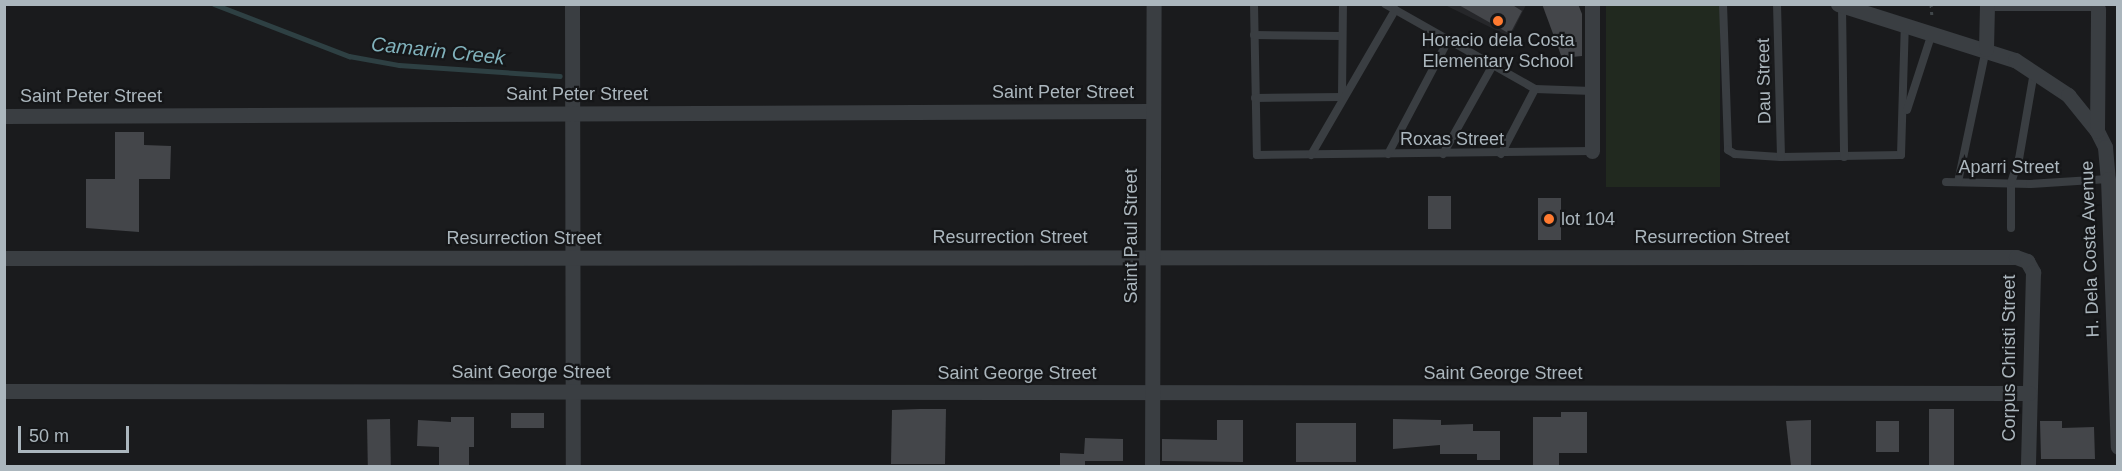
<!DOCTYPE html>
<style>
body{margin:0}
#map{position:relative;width:2122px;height:471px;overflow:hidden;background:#1a1b1d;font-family:Helvetica,sans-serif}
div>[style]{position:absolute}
.built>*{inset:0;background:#26272a}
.green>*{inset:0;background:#21291f;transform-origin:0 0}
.stream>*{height:4.5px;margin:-2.25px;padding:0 2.25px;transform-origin:2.25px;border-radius:2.25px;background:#2e4043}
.building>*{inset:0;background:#44464a;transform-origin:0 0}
.path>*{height:3px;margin-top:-1.5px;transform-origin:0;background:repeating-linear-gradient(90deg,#404649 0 3px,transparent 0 7.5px)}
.lane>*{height:8px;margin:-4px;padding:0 4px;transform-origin:4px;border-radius:4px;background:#3a3e42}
.street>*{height:15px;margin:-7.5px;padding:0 7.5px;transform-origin:7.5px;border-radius:7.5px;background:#3a3e42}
.dots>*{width:16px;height:16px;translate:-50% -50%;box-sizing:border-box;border:3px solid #151618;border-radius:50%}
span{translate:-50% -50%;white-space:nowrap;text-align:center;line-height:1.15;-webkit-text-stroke:4.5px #151618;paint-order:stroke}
.poi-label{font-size:18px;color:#abb6bd}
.left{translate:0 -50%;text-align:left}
.street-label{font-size:18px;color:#abb6bd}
.water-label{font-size:20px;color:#80b1bb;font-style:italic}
.frame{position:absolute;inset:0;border:6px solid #abb6bd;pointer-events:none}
.scale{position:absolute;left:18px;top:426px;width:111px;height:27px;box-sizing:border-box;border:3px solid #abb6bd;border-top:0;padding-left:8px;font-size:18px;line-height:21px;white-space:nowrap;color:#abb6bd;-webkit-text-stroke:4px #151618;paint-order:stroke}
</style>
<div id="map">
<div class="built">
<div style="clip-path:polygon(1445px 5px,1526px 5px,1510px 37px)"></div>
</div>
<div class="green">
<div style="left:1606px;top:5px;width:114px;height:182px"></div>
</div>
<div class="stream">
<div style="left:214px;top:4px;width:145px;rotate:21.1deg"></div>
<div style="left:349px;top:56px;width:51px;rotate:10.2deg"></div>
<div style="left:399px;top:65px;width:161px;rotate:3.9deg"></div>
</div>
<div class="building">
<div style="clip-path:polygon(1457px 4px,1511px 4px,1522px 11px,1510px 34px)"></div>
<div style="clip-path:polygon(1542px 4px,1578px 4px,1582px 14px,1582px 56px,1562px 58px)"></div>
<div style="clip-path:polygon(115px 132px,144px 132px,144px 145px,171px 146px,170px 179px,139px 179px,139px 232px,86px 228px,86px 179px,115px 179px)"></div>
<div style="left:1428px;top:196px;width:23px;height:33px"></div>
<div style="left:1538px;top:198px;width:23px;height:42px"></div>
<div style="clip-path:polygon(919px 409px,946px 409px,945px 464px,891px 464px,892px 410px)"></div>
<div style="left:1929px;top:409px;width:25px;height:57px"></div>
<div style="clip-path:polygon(1561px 412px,1587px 412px,1587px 453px,1559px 453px,1559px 466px,1533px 466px,1533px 417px,1561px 417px)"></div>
<div style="left:544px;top:413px;width:15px;height:33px;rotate:90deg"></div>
<div style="clip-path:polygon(451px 417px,474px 417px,474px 447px,469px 447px,469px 466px,439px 466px,439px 447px,417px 446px,418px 420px,451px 422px)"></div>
<div style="left:390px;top:419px;width:47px;height:23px;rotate:89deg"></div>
<div style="clip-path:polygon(1393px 419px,1441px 420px,1441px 425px,1473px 424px,1473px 431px,1500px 431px,1500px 460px,1477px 460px,1477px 454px,1440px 454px,1440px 445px,1393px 449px)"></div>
<div style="clip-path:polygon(1217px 420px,1243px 420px,1243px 462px,1162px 461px,1162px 439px,1217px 440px)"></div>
<div style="clip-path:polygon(1811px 420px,1811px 466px,1791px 466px,1786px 421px)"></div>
<div style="left:1876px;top:421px;width:23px;height:31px"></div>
<div style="clip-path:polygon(2040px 421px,2062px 421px,2062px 428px,2094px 427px,2095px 459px,2041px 459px)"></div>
<div style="left:1296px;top:423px;width:60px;height:39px"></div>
<div style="clip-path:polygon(1085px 438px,1123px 439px,1123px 461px,1085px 461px,1085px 466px,1060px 466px,1060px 453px,1084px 454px)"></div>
</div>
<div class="path">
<div style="left:1931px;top:4px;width:14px;rotate:86deg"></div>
</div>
<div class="lane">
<div style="left:1254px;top:4px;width:151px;rotate:88.9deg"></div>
<div style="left:1257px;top:155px;width:335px;rotate:-0.7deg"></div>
<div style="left:1385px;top:4px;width:172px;rotate:29.5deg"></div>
<div style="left:1535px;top:89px;width:57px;rotate:2deg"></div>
<div style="left:1723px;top:4px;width:146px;rotate:88deg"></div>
<div style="left:1728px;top:150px;width:8px;rotate:30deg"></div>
<div style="left:1735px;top:154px;width:46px;rotate:3.7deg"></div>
<div style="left:1781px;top:157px;width:120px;rotate:-1deg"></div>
<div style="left:1901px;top:155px;width:131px;rotate:-88.3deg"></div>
<div style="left:1777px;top:4px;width:153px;rotate:88.5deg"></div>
<div style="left:1842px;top:6px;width:151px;rotate:89.2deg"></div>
<div style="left:1987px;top:7px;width:111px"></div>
<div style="left:1254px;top:35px;width:88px;rotate:0.7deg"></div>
<div style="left:1342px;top:96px;width:92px;rotate:-89.4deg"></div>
<div style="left:1255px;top:98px;width:87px;rotate:-0.7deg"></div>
<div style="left:1907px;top:110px;width:81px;rotate:-72deg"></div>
<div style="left:1388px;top:154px;width:130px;rotate:-62.1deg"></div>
<div style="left:1443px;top:154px;width:102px;rotate:-60.7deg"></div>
<div style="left:1501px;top:154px;width:73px;rotate:-62.4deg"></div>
<div style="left:1311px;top:155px;width:168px;rotate:-59.9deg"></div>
<div style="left:1946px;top:182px;width:84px;rotate:1.4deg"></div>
<div style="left:2030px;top:184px;width:78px;rotate:-3.7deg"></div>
<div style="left:1958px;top:182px;width:136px;rotate:-78.1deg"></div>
<div style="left:2011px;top:228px;width:45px;rotate:-90deg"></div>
<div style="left:2011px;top:183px;width:25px;rotate:-72deg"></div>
<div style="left:2019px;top:159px;width:88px;rotate:-80.2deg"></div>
</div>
<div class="street">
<div style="left:572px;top:4px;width:462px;rotate:89.9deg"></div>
<div style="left:1592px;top:4px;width:147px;rotate:90deg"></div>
<div style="left:1838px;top:4px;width:186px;rotate:17.6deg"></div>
<div style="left:2015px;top:60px;width:64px;rotate:33.4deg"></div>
<div style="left:2068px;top:95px;width:46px;rotate:51.1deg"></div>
<div style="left:2097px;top:131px;width:18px;rotate:63deg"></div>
<div style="left:2105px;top:147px;width:32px;rotate:85deg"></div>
<div style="left:2108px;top:179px;width:268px;rotate:87.9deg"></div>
<div style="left:1986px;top:49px;width:45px;rotate:-88.7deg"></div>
<div style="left:4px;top:116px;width:1147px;rotate:-0.25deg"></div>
<div style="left:2097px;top:131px;width:122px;rotate:-89.5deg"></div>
<div style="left:4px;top:258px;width:2012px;rotate:-0.03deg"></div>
<div style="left:2016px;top:257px;width:12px;rotate:20deg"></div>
<div style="left:2027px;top:261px;width:13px;rotate:61deg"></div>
<div style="left:2033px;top:272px;width:194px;rotate:91.5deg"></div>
<div style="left:4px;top:391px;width:2025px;rotate:0.06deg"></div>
<div style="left:1152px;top:466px;width:462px;rotate:-89.8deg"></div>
</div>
<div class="dots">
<div style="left:1498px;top:21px;background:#ff7a30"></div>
<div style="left:1549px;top:219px;background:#ff7a30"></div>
</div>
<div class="poi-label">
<span style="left:1498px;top:51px">Horacio dela Costa<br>Elementary School</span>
<span class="left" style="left:1561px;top:219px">lot 104</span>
</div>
<div class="street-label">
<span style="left:1764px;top:81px;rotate:-91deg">Dau Street</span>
<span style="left:1063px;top:92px">Saint Peter Street</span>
<span style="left:577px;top:94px">Saint Peter Street</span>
<span style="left:91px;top:96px">Saint Peter Street</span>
<span style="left:1452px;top:139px">Roxas Street</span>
<span style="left:2009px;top:167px">Aparri Street</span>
<span style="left:1131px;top:236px;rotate:-90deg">Saint Paul Street</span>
<span style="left:1010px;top:237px">Resurrection Street</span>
<span style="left:1712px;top:237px">Resurrection Street</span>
<span style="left:524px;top:238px">Resurrection Street</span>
<span style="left:2090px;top:249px;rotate:-92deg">H. Dela Costa Avenue</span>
<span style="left:2009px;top:358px;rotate:-90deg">Corpus Christi Street</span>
<span style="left:531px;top:372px">Saint George Street</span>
<span style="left:1017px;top:373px">Saint George Street</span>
<span style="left:1503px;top:373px">Saint George Street</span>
</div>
<div class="water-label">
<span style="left:438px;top:51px;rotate:6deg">Camarin Creek</span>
</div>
<div class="frame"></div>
<div class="scale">50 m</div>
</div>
